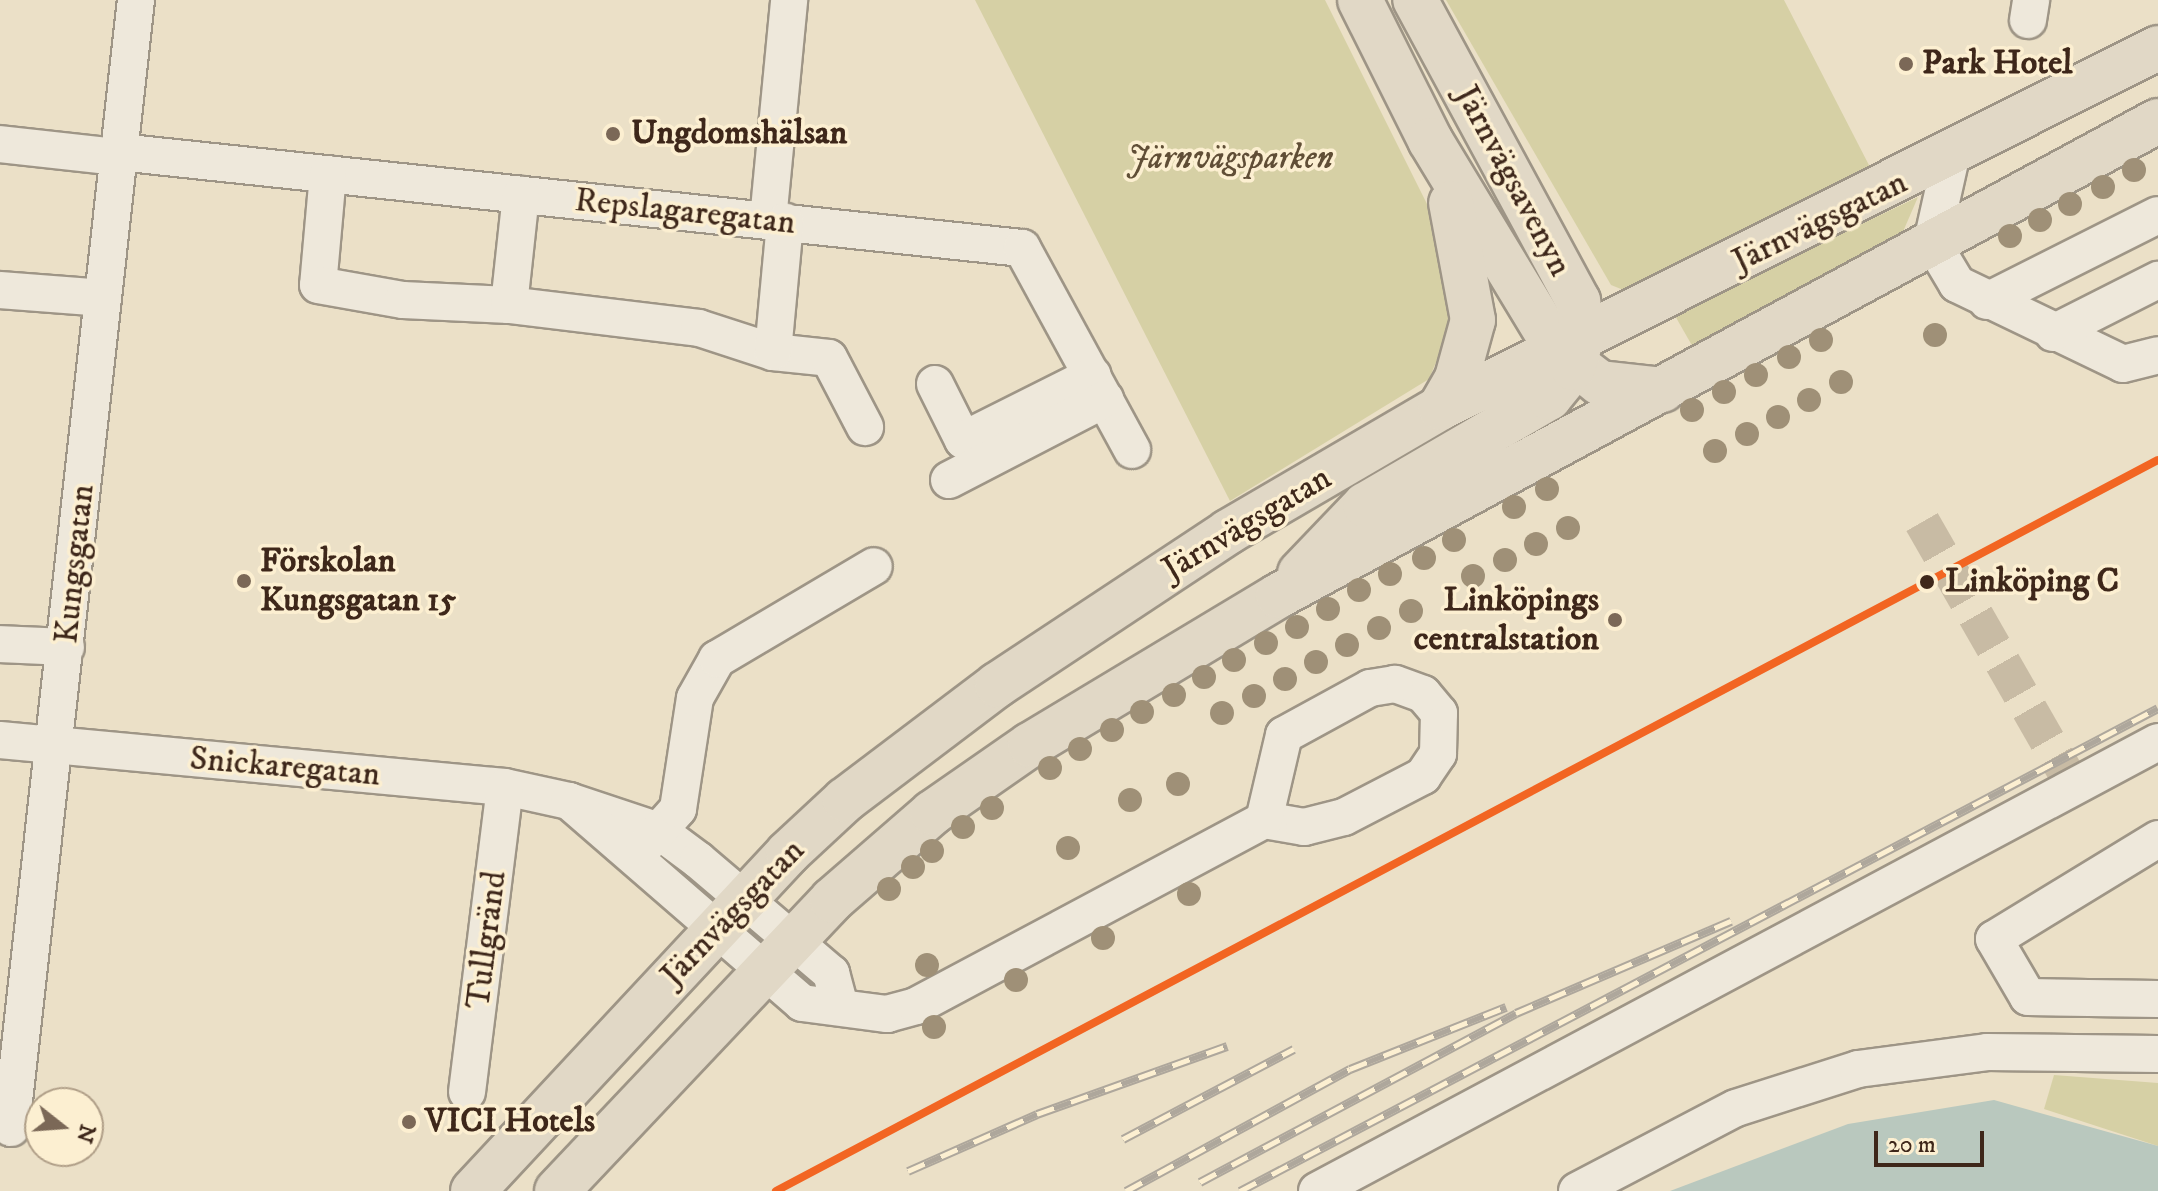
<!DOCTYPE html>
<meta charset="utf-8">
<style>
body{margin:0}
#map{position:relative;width:2158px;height:1191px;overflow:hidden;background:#ebe0c7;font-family:"IM FELL DW Pica",serif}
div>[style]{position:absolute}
.green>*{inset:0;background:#d6d0a5}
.water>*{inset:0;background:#b9c8be}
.minor-tunnel>*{height:36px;margin-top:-18px;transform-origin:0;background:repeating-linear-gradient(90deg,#c8bba4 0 36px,transparent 0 54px)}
.roads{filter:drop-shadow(2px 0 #9e9586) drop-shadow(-2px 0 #9e9586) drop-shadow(0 2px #9e9586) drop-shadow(0 -2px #9e9586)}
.minor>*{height:36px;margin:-18px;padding:0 18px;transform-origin:18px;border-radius:18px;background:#eee8db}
.major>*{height:44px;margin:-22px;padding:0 22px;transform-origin:22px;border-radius:22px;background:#e1d8c6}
.rail>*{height:9px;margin-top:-4.5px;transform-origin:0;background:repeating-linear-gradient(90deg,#fcefd1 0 18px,#aea79c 0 36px);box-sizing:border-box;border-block:2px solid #aea79c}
.rail-1>*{height:8px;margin:-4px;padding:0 4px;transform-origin:4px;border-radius:4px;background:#f26522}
.trees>*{width:24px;height:24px;margin:-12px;border-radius:50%;background:#9f9077}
.dots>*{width:22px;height:22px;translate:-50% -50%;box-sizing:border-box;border:4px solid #fcefd1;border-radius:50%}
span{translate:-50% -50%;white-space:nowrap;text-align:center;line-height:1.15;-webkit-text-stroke:7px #fcefd1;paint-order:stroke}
.poi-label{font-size:34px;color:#3e271a;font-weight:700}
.left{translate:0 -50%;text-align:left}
.right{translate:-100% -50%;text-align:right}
.park-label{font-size:34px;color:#604e36;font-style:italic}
.street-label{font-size:34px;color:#3e271a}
.stop-label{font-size:34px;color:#3e271a;font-weight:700}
.north{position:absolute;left:24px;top:1087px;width:80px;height:80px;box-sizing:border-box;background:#fcefd1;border:2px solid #b09f88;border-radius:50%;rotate:107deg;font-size:22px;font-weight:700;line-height:32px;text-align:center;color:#3e271a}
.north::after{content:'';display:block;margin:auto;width:28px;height:36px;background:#7b6857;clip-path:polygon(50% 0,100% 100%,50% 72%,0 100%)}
.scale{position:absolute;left:1874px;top:1131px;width:110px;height:36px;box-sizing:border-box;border:4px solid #3e271a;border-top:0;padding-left:10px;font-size:24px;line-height:28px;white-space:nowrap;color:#3e271a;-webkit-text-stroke:6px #fcefd1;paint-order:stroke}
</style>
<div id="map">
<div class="green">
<div style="clip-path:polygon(975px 0,1325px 0,1435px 220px,1450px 291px,1449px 331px,1429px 379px,1230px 501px)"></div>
<div style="clip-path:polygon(1446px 0,1784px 0,1872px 171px,1626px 291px,1611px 285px)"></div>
<div style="clip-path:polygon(1918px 197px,1902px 234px,1694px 349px,1674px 314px)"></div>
<div style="clip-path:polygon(2054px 1075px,2158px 1083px,2158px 1146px,2044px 1109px)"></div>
</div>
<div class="water">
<div style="clip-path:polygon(1994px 1100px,2158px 1146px,2158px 1191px,1670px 1191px,1848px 1124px)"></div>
</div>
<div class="minor-tunnel">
<div style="left:1922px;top:522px;width:324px;rotate:60.2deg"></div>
</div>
<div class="roads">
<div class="minor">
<div style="left:2028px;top:20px;width:20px;rotate:-81deg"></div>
<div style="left:0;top:144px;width:119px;rotate:6.3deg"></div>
<div style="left:119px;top:152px;width:908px;rotate:6.07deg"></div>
<div style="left:1022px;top:248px;width:230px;rotate:61.4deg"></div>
<div style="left:1951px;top:157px;width:87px;rotate:102.6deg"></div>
<div style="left:1932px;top:242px;width:49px;rotate:59.2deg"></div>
<div style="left:1957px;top:284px;width:184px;rotate:25.7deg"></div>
<div style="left:2123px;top:364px;width:36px;rotate:-14deg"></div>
<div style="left:328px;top:174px;width:111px;rotate:95.1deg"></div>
<div style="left:318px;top:285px;width:86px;rotate:10deg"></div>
<div style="left:403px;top:300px;width:106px;rotate:2.7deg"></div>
<div style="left:509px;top:305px;width:111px;rotate:-83.8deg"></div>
<div style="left:768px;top:220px;width:221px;rotate:-84.5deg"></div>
<div style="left:0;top:290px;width:103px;rotate:4.4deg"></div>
<div style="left:1987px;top:301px;width:191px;rotate:-26.7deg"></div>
<div style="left:509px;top:305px;width:191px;rotate:6.9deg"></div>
<div style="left:699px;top:328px;width:78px;rotate:18deg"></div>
<div style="left:773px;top:352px;width:56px;rotate:6.1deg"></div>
<div style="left:829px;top:358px;width:78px;rotate:62.4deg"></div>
<div style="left:2053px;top:333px;width:118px;rotate:-26.8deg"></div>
<div style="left:773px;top:352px;width:131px;rotate:-84.7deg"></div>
<div style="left:935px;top:384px;width:63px;rotate:63.4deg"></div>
<div style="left:963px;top:440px;width:145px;rotate:-26.6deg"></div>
<div style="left:949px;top:480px;width:176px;rotate:-27.4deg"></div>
<div style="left:0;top:644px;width:66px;rotate:2.6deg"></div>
<div style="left:0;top:740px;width:507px;rotate:5.32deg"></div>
<div style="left:505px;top:787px;width:66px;rotate:12.3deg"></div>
<div style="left:569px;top:801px;width:95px;rotate:18.4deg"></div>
<div style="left:659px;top:831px;width:49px;rotate:36.6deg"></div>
<div style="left:698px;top:860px;width:175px;rotate:40.4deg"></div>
<div style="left:831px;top:973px;width:30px;rotate:75deg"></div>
<div style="left:569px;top:801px;width:308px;rotate:40.9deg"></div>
<div style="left:802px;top:1003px;width:86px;rotate:7.4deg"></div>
<div style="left:887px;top:1014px;width:30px;rotate:-15deg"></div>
<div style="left:916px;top:1006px;width:395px;rotate:-28.1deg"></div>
<div style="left:1264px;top:820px;width:41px;rotate:9.9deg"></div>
<div style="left:1304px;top:827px;width:41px;rotate:-14deg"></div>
<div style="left:1344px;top:817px;width:89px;rotate:-27.4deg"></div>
<div style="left:1423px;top:776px;width:27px;rotate:-56deg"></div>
<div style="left:1438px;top:754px;width:41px;rotate:-88.6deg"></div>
<div style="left:1439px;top:713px;width:25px;rotate:-130deg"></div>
<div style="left:1423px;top:694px;width:30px;rotate:-160deg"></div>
<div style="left:1395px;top:684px;width:25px;rotate:171deg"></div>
<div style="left:1370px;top:688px;width:98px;rotate:151.3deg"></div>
<div style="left:1284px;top:735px;width:87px;rotate:103.2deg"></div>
<div style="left:2158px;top:839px;width:192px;rotate:148.6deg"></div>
<div style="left:1994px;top:939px;width:67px;rotate:59.6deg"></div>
<div style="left:2028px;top:997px;width:130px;rotate:0.9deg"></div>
<div style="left:644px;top:847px;width:51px;rotate:-48.2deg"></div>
<div style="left:678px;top:809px;width:112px;rotate:-81.3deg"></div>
<div style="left:695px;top:698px;width:45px;rotate:-60.6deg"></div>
<div style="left:717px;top:659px;width:182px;rotate:-30.6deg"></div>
<div style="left:467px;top:1092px;width:307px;rotate:-82.9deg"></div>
<div style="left:11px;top:1128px;width:1135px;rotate:-83.68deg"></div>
<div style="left:1317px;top:1191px;width:953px;rotate:-28.1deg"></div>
<div style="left:1577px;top:1191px;width:179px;rotate:-27.6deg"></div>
<div style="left:1736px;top:1108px;width:128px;rotate:-17.7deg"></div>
<div style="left:1858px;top:1069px;width:130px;rotate:-7.5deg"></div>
<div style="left:1987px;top:1052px;width:171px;rotate:0.7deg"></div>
</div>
<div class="major">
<div style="left:1360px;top:0;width:157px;rotate:63.4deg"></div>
<div style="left:1430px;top:140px;width:245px;rotate:58.8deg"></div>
<div style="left:1557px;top:350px;width:54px;rotate:37.5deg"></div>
<div style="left:1600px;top:383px;width:63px;rotate:6.3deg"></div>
<div style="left:1440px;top:408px;width:34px;rotate:-60deg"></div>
<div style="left:1457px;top:378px;width:60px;rotate:-74.6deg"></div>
<div style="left:1473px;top:320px;width:119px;rotate:-100.6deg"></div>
<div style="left:1300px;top:573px;width:94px;rotate:-46.3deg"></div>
<div style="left:1365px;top:505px;width:213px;rotate:-30.2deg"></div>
<div style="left:1549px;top:398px;width:38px;rotate:-51deg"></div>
<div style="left:1573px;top:368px;width:32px;rotate:-74deg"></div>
<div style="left:1582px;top:337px;width:36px;rotate:-96deg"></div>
<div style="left:1578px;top:301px;width:342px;rotate:-118.4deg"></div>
<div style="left:473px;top:1191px;width:462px;rotate:-47deg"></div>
<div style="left:788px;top:853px;width:78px;rotate:-42.9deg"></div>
<div style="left:845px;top:800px;width:191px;rotate:-37.1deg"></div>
<div style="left:997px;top:685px;width:277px;rotate:-33.5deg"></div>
<div style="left:1228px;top:532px;width:246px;rotate:-30.3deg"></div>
<div style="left:1440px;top:408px;width:803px;rotate:-26.63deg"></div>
<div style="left:557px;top:1191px;width:400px;rotate:-46.6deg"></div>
<div style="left:832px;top:900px;width:133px;rotate:-41deg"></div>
<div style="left:932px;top:813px;width:119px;rotate:-34.8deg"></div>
<div style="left:1030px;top:745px;width:289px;rotate:-31deg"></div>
<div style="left:1278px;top:596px;width:1000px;rotate:-28.36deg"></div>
</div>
</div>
<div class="rail">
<div style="left:1123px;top:1139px;width:193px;rotate:-27.8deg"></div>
<div style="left:908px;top:1171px;width:141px;rotate:-23.8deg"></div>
<div style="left:1037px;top:1114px;width:202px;rotate:-19.7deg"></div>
<div style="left:1200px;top:1182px;width:358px;rotate:-28.1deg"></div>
<div style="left:1516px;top:1013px;width:234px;rotate:-23.2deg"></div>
<div style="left:1126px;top:1191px;width:255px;rotate:-28.6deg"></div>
<div style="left:1350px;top:1069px;width:168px;rotate:-21.7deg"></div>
<div style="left:1240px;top:1191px;width:1037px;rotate:-27.75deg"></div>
</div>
<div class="rail-1">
<div style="left:776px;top:1191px;width:1563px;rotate:-27.88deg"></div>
</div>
<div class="trees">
<div style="left:2134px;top:170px"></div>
<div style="left:2103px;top:187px"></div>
<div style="left:2070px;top:204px"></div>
<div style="left:2040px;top:220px"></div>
<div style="left:2010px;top:236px"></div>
<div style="left:1935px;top:335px"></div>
<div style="left:1821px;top:340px"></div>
<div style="left:1789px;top:357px"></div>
<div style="left:1756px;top:375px"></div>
<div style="left:1841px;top:382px"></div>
<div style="left:1724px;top:392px"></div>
<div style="left:1809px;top:400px"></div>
<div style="left:1692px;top:410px"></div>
<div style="left:1778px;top:417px"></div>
<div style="left:1747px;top:434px"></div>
<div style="left:1715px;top:451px"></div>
<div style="left:1547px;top:489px"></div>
<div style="left:1514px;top:507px"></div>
<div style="left:1568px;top:528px"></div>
<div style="left:1454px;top:540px"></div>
<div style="left:1536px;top:544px"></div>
<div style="left:1424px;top:558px"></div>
<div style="left:1505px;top:560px"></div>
<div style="left:1390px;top:574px"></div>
<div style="left:1473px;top:576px"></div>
<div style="left:1359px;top:590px"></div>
<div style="left:1328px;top:609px"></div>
<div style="left:1411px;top:611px"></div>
<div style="left:1297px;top:627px"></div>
<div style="left:1379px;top:628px"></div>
<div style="left:1266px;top:643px"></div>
<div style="left:1347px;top:645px"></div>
<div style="left:1234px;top:660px"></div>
<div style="left:1316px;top:662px"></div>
<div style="left:1204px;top:677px"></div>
<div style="left:1285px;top:679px"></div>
<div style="left:1174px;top:695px"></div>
<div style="left:1254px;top:696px"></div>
<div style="left:1142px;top:712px"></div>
<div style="left:1222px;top:713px"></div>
<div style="left:1112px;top:730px"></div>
<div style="left:1080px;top:749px"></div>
<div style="left:1050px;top:768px"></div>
<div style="left:1178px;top:784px"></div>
<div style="left:1130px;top:800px"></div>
<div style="left:992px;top:808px"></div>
<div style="left:963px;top:827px"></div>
<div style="left:1068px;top:848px"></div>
<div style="left:932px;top:851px"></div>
<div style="left:913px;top:867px"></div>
<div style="left:889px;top:889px"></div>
<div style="left:1189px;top:894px"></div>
<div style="left:1103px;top:938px"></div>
<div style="left:927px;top:965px"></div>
<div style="left:1016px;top:980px"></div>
<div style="left:934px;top:1027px"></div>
</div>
<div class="dots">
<div style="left:1906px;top:64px;background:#7b6857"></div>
<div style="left:613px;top:134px;background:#7b6857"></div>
<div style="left:244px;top:581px;background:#7b6857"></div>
<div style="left:1927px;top:582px;background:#3e271a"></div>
<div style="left:1615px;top:620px;background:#7b6857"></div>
<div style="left:409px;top:1122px;background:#7b6857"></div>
</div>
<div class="poi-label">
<span class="left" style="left:1922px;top:64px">Park Hotel</span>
<span class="left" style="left:631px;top:134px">Ungdomshälsan</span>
<span class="left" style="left:260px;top:581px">Förskolan<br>Kungsgatan 15</span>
<span class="right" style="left:1599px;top:620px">Linköpings<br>centralstation</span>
<span class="left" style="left:425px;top:1122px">VICI Hotels</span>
</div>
<div class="park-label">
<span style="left:1230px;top:159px">Järnvägsparken</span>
</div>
<div class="street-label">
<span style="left:1513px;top:181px;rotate:62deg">Järnvägsavenyn</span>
<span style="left:685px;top:212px;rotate:6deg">Repslagaregatan</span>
<span style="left:1820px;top:222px;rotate:-26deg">Järnvägsgatan</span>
<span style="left:1247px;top:524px;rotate:-31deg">Järnvägsgatan</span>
<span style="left:75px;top:564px;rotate:-84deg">Kungsgatan</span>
<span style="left:285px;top:767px;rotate:5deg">Snickaregatan</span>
<span style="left:733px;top:913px;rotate:-46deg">Järnvägsgatan</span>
<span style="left:487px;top:940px;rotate:-83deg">Tullgränd</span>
</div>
<div class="stop-label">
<span class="left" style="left:1945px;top:582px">Linköping C</span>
</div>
<div class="north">N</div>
<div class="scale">20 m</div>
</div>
